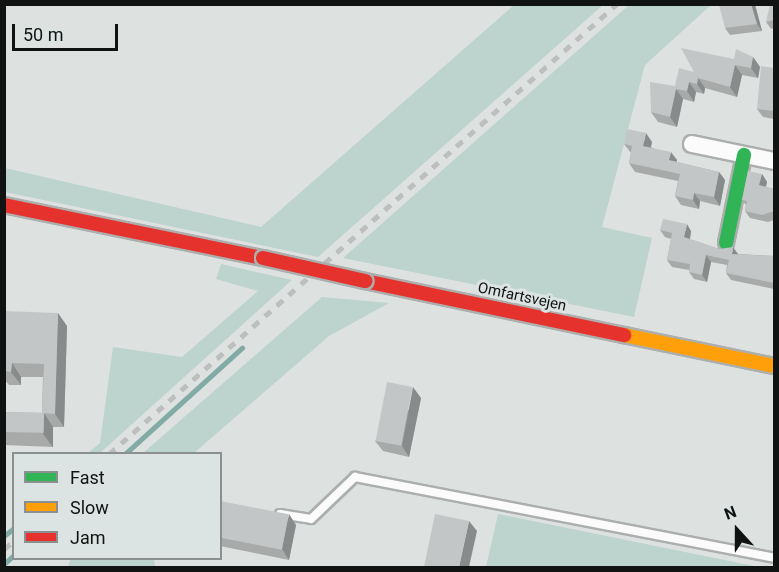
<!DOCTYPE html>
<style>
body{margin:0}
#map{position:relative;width:779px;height:572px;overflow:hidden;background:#dde2e1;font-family:Roboto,sans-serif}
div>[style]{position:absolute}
.green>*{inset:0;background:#bdd3ce}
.stream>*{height:4.5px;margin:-2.25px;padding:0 2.25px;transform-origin:2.25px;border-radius:2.25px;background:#81aba4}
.roads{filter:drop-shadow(2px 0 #acafae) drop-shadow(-2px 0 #acafae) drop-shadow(0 2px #acafae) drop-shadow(0 -2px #acafae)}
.lane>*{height:8px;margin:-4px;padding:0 4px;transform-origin:4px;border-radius:4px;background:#fafbfa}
.street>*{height:16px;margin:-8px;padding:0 8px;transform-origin:8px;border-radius:8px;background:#fafbfa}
.fast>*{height:14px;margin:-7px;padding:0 7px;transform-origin:7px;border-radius:7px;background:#30b455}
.slow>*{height:14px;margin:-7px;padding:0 7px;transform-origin:7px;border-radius:7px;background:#ff9f0a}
.jam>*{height:14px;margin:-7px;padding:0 7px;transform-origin:7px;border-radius:7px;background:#e5322d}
.rail>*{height:4.5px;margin-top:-2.25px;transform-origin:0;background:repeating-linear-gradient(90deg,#bdbebe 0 8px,transparent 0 16px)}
.bridges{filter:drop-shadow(2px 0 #acafae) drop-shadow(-2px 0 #acafae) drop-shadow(0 2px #acafae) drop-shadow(0 -2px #acafae)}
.jam-bridge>*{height:14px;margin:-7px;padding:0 7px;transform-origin:7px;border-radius:7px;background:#e5322d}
.wall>*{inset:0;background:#a8aaaa}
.shaded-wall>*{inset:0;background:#888b8b}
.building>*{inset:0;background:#c3c6c6;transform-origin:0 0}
span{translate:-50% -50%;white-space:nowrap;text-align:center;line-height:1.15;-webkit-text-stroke:6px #dbe4e2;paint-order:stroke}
.street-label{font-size:15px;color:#101312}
.frame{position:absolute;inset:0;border:6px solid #101312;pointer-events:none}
.legend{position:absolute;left:12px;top:452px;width:210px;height:108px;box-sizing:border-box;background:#dbe4e2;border:2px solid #8a908f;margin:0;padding:8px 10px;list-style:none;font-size:18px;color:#101312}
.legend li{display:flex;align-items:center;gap:12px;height:30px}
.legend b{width:30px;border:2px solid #8a908f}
.north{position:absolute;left:707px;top:500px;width:60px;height:60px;-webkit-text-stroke:4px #dbe4e2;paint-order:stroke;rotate:339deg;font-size:16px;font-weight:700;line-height:24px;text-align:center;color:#101312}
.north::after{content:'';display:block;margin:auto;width:21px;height:27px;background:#101312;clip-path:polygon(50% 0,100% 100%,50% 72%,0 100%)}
.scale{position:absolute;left:12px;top:24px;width:106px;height:27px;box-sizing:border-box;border:3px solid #101312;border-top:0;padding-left:8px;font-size:18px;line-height:21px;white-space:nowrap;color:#101312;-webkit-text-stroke:4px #dbe4e2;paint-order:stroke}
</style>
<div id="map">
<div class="green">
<div style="clip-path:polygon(514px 5px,603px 5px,318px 257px,5px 192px,5px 168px,261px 227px)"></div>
<div style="clip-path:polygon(629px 5px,711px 5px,645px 65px,602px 227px,652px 238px,634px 317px,343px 258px)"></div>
<div style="clip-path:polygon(221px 264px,292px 280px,100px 453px,88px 453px,100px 443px,113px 347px,182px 357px,258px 291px,216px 279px)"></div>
<div style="clip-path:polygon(322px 297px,389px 303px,329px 336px,194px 453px,143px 453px)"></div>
<div style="clip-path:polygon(498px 514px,759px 567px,486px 567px)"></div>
<div style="clip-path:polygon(71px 558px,154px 559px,155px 567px,68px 567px)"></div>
</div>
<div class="stream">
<div style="left:125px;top:454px;width:158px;rotate:-42.2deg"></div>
<div style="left:4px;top:536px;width:13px;rotate:-39deg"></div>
<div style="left:4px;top:564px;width:13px;rotate:-42deg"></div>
</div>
<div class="roads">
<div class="lane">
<div style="left:280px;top:514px;width:31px;rotate:9deg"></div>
<div style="left:311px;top:519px;width:61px;rotate:-43.7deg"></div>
<div style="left:355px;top:477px;width:427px;rotate:10.9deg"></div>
</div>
<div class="street">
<div style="left:692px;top:144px;width:84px;rotate:11.7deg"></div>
</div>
<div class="fast">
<div style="left:726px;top:243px;width:90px;rotate:-78.4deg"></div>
</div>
<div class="slow">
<div style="left:624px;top:335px;width:153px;rotate:11.7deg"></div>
</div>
<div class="jam">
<div style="left:4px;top:205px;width:264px;rotate:11.6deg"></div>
<div style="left:365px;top:281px;width:265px;rotate:11.8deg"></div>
</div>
</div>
<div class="rail">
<div style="left:109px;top:454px;width:679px;rotate:-41.54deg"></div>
<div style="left:4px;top:549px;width:13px;rotate:-39deg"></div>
</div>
<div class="bridges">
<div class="jam-bridge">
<div style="left:263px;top:258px;width:105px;rotate:12.7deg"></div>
</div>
</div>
<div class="wall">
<div style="clip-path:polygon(755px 4px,762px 31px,730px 35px,725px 28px)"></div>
<div style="clip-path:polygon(774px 4px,774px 31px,774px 28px,771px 29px,766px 22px)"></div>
<div style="clip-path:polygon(753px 57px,760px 67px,758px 78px,742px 75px,737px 97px,705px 88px,704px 94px,696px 92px,694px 102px,683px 99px,677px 127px,658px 122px,651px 112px,675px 86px,694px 72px,734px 59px)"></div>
<div style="clip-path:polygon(774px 68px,774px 119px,763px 117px,757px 109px)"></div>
<div style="clip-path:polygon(652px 142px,651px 147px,677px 160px,677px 162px,719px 172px,725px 180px,720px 206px,700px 201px,699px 209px,681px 205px,675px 196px,678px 181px,635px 172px,629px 163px,631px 153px,624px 144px)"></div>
<div style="clip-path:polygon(762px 174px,767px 182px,766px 187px,774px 189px,774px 220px,768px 222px,750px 218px,745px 211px,746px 205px,742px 200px)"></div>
<div style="clip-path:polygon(660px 230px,691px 231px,690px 239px,719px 249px,738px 254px,774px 256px,774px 289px,731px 280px,726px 273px,727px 265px,711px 262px,707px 282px,694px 279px,689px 272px,689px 270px,672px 267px,667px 260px,671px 239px,665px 237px)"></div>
<div style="clip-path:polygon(4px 311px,67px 326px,64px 427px,53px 427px,53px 447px,4px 445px,4px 412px,42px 413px,43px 377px,21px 377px,21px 385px,9px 385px,4px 379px)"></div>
<div style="clip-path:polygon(421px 398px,409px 457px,383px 451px,375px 441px)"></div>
<div style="clip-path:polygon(220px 501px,296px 525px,289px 560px,220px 546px)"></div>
</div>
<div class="shaded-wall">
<div style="clip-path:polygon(751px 4px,755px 5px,762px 31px,757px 24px)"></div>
<div style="clip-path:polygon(753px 57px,760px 67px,758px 78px,751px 68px)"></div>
<div style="clip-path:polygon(735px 65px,742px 75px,737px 97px,730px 87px)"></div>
<div style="clip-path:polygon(698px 78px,705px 88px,704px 94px,697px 84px)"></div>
<div style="clip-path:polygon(689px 82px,696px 92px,694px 102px,687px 91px)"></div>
<div style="clip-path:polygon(676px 89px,683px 99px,677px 127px,670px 117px)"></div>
<div style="clip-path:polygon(646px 133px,652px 142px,649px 154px,643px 146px)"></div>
<div style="clip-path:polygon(671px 152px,677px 160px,675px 168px,669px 160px)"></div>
<div style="clip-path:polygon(719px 172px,725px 180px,720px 206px,714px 197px)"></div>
<div style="clip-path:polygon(762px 174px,767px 182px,764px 193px,759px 185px)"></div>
<div style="clip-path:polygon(694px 193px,700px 201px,699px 209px,693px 200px)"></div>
<div style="clip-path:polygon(687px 224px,691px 231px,689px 244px,684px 237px)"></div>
<div style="clip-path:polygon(733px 247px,738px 254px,736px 261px,732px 254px)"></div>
<div style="clip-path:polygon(706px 255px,711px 262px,707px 282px,702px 275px)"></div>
<div style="clip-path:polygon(58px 313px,67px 326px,64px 427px,55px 414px)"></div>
<div style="clip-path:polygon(12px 363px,21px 377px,21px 385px,11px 372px)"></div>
<div style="clip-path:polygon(413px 387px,421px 398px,409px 457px,402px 446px)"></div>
<div style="clip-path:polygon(44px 413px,53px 427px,53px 447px,43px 434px)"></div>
<div style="clip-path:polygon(289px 514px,296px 525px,289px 560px,282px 549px)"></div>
<div style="clip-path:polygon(469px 521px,477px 531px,469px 567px,459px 567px)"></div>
</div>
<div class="building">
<div style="clip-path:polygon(722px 4px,751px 4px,757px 24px,725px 28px,719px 5px)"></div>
<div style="clip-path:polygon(770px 4px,774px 4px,774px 20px,766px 22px)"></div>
<div style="clip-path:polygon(681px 48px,734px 59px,736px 49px,753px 57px,751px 68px,735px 65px,730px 87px,698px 78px,697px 84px,689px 82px,687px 91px,676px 89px,670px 117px,651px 112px,650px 82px,675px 86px,679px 68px,694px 72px)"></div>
<div style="clip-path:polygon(761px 66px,774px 68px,774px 111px,757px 109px)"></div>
<div style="clip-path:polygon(627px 129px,646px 133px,643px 146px,671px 152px,669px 160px,719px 172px,714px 197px,694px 193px,693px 200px,675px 196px,680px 174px,629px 163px,632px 146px,624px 144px)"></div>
<div style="clip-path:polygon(748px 171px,762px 174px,759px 185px,774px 189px,774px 211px,762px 215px,745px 211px,747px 201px,742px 200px)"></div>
<div style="clip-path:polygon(663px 219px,687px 224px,684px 237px,719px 249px,733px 247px,732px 254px,774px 256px,774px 283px,726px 273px,729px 260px,706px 255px,702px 275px,689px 272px,690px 264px,667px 260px,672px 233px,660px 230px)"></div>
<div style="clip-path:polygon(4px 311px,58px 313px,55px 414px,42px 413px,44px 364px,12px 363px,11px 372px,4px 371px)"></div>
<div style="left:387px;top:382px;width:26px;height:60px;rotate:11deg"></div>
<div style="left:4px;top:412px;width:40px;height:20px;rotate:1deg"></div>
<div style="left:220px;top:501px;width:70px;height:36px;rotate:11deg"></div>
<div style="clip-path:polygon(435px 514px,469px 521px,459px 567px,424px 567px)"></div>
</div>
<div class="street-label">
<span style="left:522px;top:297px;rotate:12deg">Omfartsvejen</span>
</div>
<div class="frame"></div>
<ul class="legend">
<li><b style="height:8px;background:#30b455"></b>Fast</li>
<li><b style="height:8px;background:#ff9f0a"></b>Slow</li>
<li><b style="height:8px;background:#e5322d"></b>Jam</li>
</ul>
<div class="north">N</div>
<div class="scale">50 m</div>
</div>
